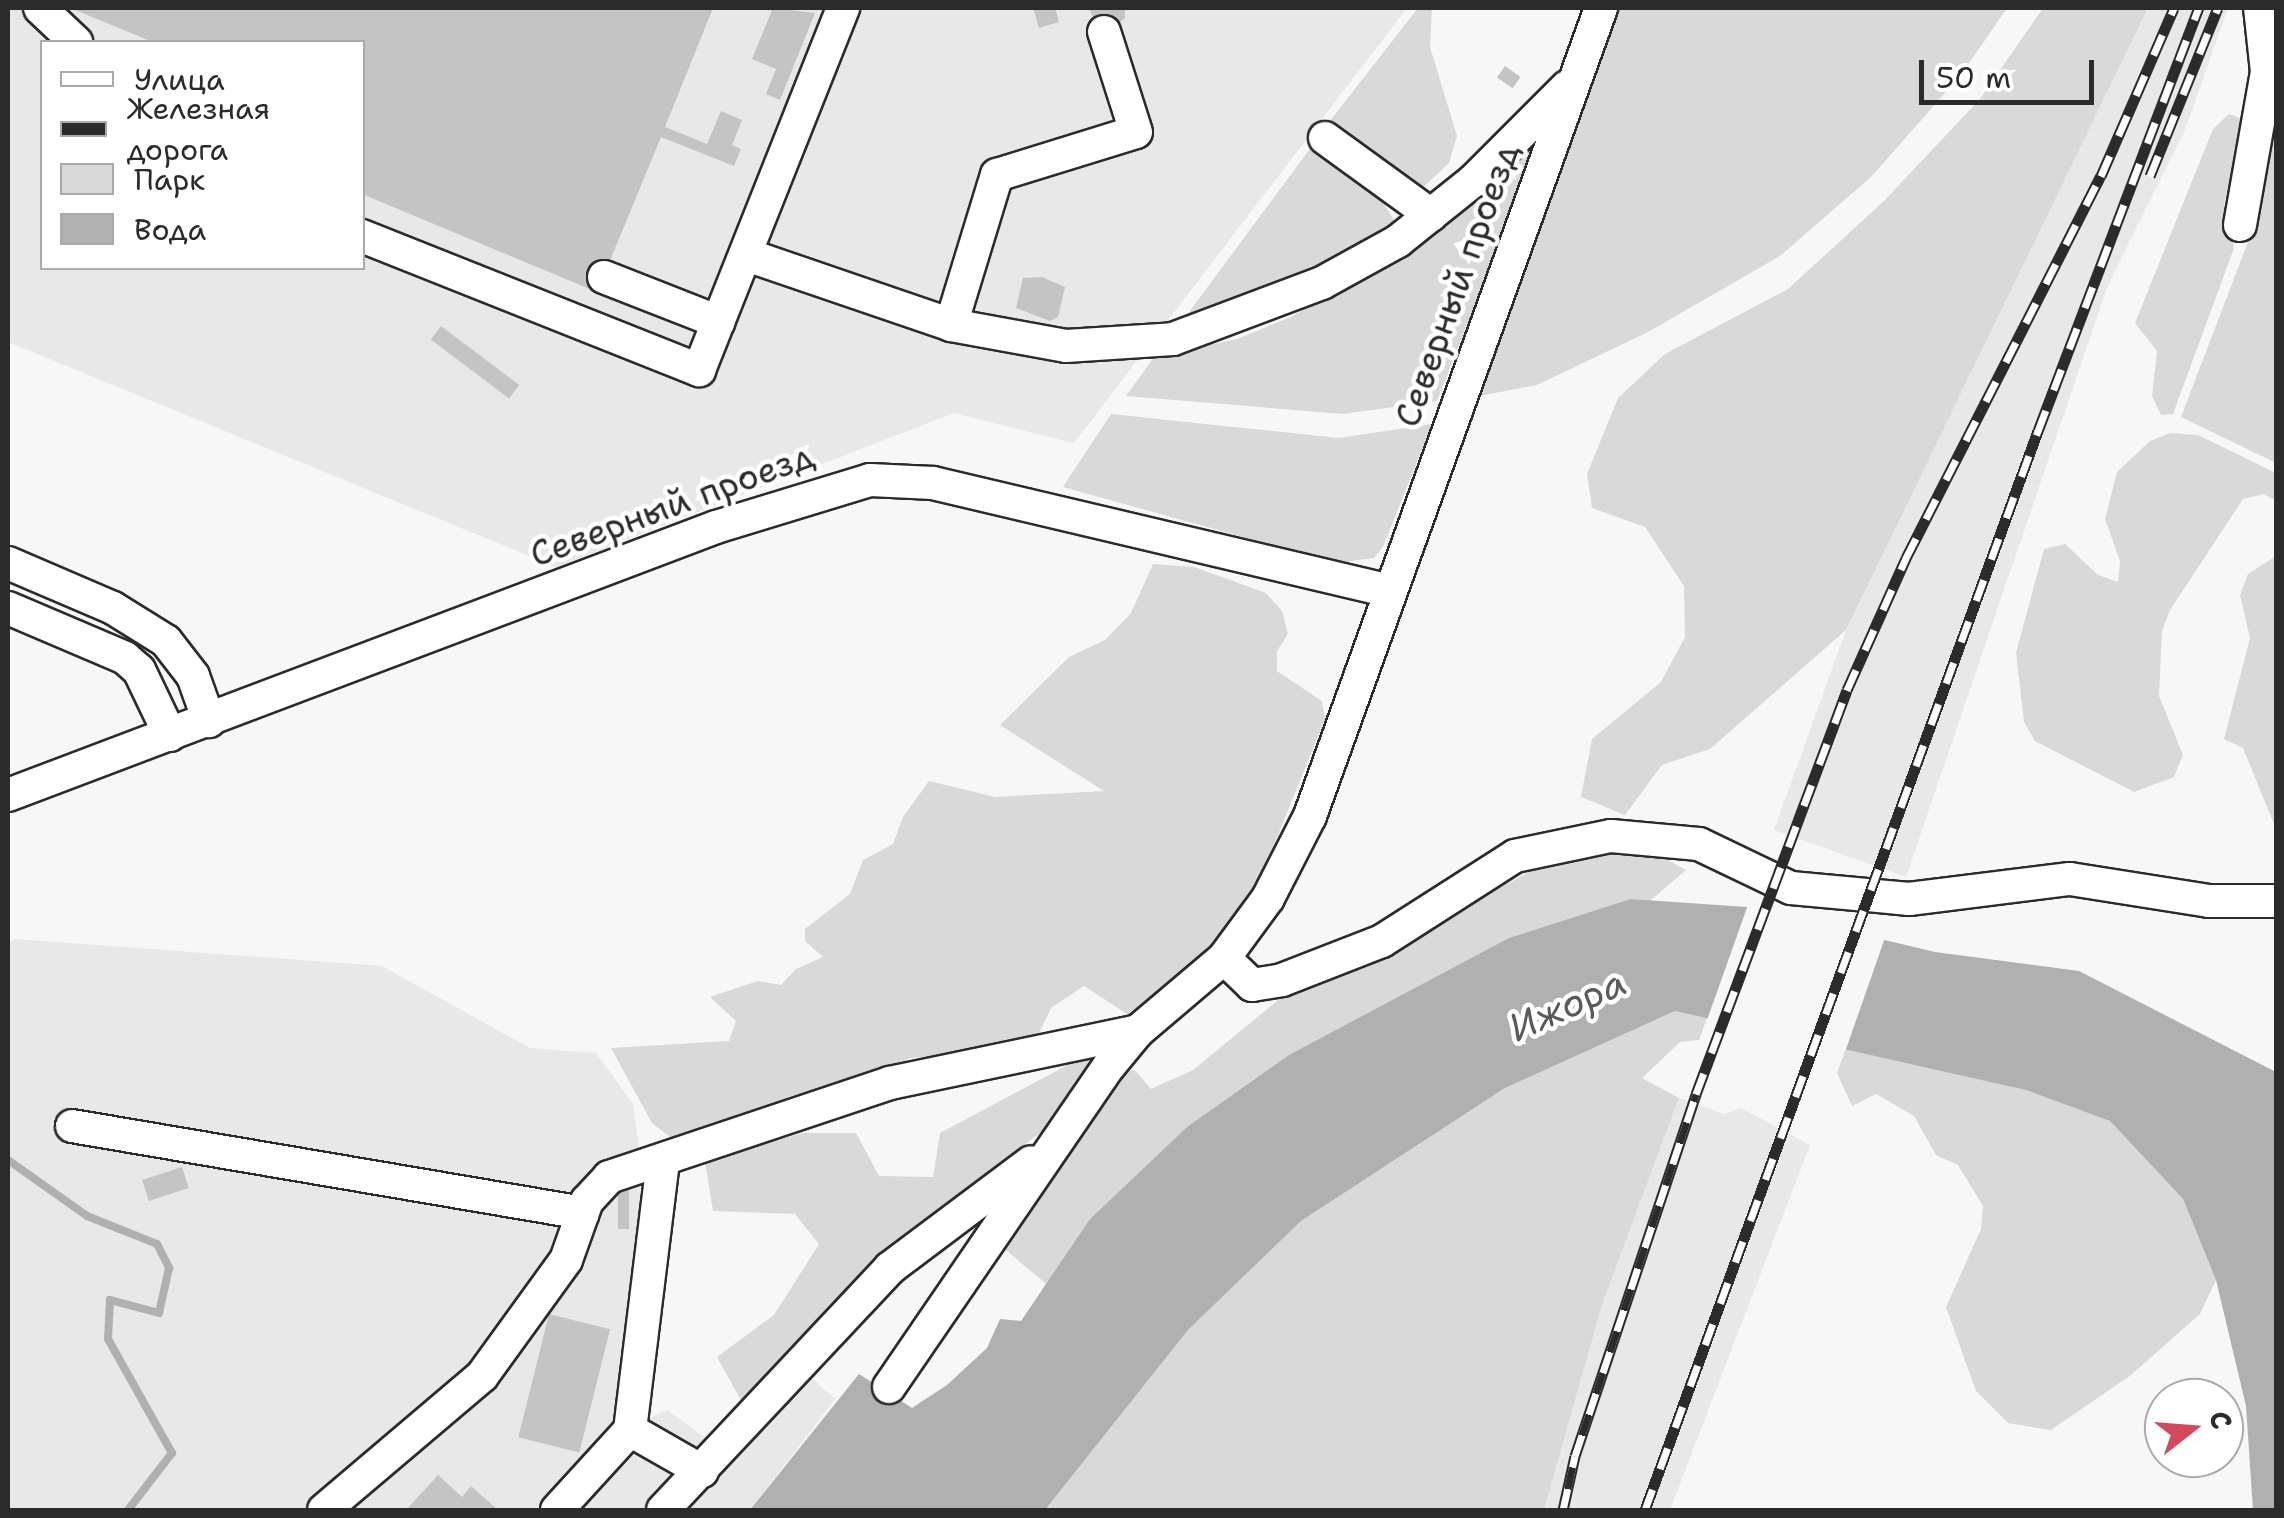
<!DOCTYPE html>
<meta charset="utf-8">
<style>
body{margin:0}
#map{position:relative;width:2284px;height:1518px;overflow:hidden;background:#f7f7f7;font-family:"Shantell Sans",sans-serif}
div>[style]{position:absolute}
.built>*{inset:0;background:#e8e8e8}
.green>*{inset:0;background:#d9d9d9}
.water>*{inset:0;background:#b0b0b0}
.pier>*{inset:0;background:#f7f7f7}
.stream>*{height:8px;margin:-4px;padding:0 4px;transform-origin:4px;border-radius:4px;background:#b0b0b0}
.building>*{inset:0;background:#c4c4c4;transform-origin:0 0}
.roads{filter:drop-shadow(2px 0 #2b2b2b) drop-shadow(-2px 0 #2b2b2b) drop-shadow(0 2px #2b2b2b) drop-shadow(0 -2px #2b2b2b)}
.minor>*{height:32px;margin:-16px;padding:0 16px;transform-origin:16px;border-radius:16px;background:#fff}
.rail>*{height:11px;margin-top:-5.5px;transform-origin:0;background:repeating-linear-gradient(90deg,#fff 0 22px,#2b2b2b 0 44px);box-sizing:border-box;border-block:2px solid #2b2b2b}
span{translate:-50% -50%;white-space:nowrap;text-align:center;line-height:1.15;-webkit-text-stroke:9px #fff;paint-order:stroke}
.street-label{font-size:35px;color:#2b2b2b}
.water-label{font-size:38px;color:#5a5a5a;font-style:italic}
.frame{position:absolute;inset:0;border:10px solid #2b2b2b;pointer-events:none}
.legend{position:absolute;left:40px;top:40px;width:325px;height:230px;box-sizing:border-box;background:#fff;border:2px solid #aaa;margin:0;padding:12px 18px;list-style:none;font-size:30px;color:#2b2b2b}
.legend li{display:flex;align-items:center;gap:20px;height:50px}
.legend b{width:50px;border:2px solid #aaa}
.north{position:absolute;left:2144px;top:1378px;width:100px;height:100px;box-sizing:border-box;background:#fff;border:2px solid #aaa;border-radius:50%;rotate:73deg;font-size:28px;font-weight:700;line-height:40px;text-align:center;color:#2b2b2b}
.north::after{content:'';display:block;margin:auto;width:35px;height:45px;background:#d1495b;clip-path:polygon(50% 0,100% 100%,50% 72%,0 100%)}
.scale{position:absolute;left:1919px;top:60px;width:175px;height:45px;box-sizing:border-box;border:5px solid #2b2b2b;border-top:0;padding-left:12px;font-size:30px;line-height:35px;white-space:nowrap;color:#2b2b2b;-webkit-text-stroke:8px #fff;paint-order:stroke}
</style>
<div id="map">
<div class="built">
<div style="clip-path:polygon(evenodd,8px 8px,1407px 8px,1074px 443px,954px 413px,556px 567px,8px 342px,8px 8px,42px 42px,362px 42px,362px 268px,42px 268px,42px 42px)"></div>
<div style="clip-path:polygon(2148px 8px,2228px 8px,2185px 130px,2108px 285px,1906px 877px,1774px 830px,1846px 630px)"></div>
<div style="clip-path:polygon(15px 939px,382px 966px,530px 1048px,596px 1053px,633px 1104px,640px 1154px,640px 1223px,616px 1433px,667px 1410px,707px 1439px,792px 1360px,835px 1399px,750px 1510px,8px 1510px,8px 943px)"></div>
<div style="clip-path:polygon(1679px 1098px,1724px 1114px,1741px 1108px,1810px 1145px,1670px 1510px,1544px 1510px,1602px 1305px)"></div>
</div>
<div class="green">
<div style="clip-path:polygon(1418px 8px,1432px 8px,1430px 47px,1457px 136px,1449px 163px,1418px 192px,1326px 126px)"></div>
<div style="clip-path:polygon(1616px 8px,2007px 8px,1961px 75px,1871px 177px,1780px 256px,1648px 332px,1537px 385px,1469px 398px)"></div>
<div style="clip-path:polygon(2043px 8px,2148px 8px,1846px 630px,1710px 749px,1662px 765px,1625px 815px,1581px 797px,1592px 739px,1661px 682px,1685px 637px,1684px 586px,1645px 527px,1592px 508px,1587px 474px,1618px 398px,1665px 354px,1788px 289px,1884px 201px,1980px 99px)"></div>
<div style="clip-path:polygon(2276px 107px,2276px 463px,2181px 417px,2248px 242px)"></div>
<div style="clip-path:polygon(2229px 114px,2240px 118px,2242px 128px,2224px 204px,2234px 248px,2173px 414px,2161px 415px,2152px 396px,2157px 351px,2135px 323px,2213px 129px)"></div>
<div style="clip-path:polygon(1526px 140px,1533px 145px,1511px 213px,1437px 401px,1343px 414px,1126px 396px,1154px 357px,1237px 339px,1291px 317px,1431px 237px)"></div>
<div style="clip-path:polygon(1309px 150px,1379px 196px,1397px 225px,1343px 258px,1181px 323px)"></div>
<div style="clip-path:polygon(1111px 414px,1339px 438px,1432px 424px,1383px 547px,1374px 558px,1337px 563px,1063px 487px)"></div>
<div style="clip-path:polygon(2170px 433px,2198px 435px,2276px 473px,2276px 501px,2264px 494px,2243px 499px,2170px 610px,2162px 631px,2159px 696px,2183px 755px,2174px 777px,2134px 792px,2035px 741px,2024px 722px,2016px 653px,2044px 549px,2065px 544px,2098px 575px,2118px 582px,2120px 561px,2105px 519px,2117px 472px,2150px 441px)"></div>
<div style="clip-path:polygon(2276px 556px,2276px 829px,2243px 748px,2224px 739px,2250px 638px,2240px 595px,2248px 574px)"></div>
<div style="clip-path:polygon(1153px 564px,1194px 567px,1266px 593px,1282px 611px,1288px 634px,1277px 651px,1277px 671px,1322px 701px,1325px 719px,1256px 889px,1207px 958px,1130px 1016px,1084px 986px,1051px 1008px,1032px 1048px,910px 1058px,866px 1079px,794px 1095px,674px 1140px,652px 1123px,611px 1048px,729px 1041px,736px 1021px,710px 997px,758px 981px,781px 985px,796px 969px,823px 957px,805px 941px,805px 929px,850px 894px,863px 860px,893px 844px,903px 817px,929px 781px,995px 797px,1104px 791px,1000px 725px,1069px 657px,1105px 640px,1131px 613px)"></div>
<div style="clip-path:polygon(1588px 851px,1659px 855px,1686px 870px,1650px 901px,1630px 899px,1509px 938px,1187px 1127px,1090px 1219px,1050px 1287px,1002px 1247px,1122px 1067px,1136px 1071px,1151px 1089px,1193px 1070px,1282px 997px,1335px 978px,1538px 867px)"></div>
<div style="clip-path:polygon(1675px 1011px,1707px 1018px,1699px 1040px,1680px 1042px,1642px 1078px,1679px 1098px,1602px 1305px,1544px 1510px,1045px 1510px,1188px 1330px,1301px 1221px,1505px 1088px)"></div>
<div style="clip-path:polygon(1846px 1048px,2026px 1090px,2110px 1121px,2183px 1199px,2216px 1280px,2200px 1314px,2131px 1375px,2051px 1430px,2008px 1423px,1976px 1391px,1946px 1307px,1981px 1229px,1983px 1206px,1958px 1165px,1936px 1155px,1914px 1116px,1876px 1094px,1852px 1106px,1837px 1073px)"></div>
<div style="clip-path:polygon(1094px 1051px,1101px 1061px,1048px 1127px,880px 1252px,742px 1402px,717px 1357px,774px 1315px,819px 1244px,795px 1214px,713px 1211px,705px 1161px,803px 1133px,856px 1133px,879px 1176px,933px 1177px,940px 1133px)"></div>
</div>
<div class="water">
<div style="clip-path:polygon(1630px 899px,1747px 907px,1935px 952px,2079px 971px,2276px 1072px,2276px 1510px,2253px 1510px,2246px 1406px,2216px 1280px,2183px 1199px,2110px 1121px,2026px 1090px,1675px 1011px,1505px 1088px,1301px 1221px,1188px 1330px,1045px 1510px,750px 1510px,859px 1374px,912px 1408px,947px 1385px,987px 1348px,1000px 1319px,1021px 1321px,1090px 1219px,1187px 1127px,1289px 1055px,1509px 938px)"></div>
</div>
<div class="pier">
<div style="clip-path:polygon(1749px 902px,1886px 935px,1845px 1052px,1706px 1023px)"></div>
</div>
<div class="stream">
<div style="left:8px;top:1160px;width:97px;rotate:35.3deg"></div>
<div style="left:87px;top:1216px;width:75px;rotate:21.8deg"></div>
<div style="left:157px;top:1244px;width:27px;rotate:63deg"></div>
<div style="left:169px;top:1268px;width:46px;rotate:102.5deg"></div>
<div style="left:159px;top:1313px;width:51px;rotate:-165.1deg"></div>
<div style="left:110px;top:1300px;width:39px;rotate:93deg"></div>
<div style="left:108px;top:1339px;width:131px;rotate:60.7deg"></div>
<div style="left:172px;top:1453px;width:72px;rotate:127.7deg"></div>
</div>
<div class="building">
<div style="clip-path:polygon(70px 8px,713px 8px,665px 127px,707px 144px,721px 111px,742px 120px,732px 145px,741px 149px,734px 166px,661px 137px,597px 292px,362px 194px,362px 42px,153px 42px)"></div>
<div style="clip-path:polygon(773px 8px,815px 13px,780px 100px,766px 94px,776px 69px,752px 59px)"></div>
<div style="clip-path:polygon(1033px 8px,1055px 8px,1059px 22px,1039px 28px)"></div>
<div style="clip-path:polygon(1089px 8px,1125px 8px,1125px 18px,1112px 29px,1096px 25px)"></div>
<div style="left:1505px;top:66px;width:19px;height:14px;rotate:35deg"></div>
<div style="clip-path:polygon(1042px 277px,1065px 287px,1058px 317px,1050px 321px,1016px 308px,1023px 278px)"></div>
<div style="left:441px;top:326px;width:98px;height:17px;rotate:37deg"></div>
<div style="left:182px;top:1167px;width:22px;height:42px;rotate:72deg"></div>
<div style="left:618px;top:1190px;width:11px;height:39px"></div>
<div style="left:549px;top:1314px;width:63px;height:127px;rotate:14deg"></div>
<div style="clip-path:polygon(438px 1475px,462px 1497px,471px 1486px,498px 1510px,406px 1510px)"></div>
</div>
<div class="roads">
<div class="minor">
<div style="left:40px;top:8px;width:50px;rotate:43.4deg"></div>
<div style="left:1325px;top:138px;width:131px;rotate:36deg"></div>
<div style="left:2240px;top:225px;width:155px;rotate:-80deg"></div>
<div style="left:2267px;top:72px;width:64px;rotate:-96.2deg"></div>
<div style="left:362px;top:236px;width:363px;rotate:21.7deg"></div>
<div style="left:699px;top:370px;width:390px;rotate:-68.3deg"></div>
<div style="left:747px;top:255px;width:216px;rotate:18.9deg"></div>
<div style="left:951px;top:325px;width:117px;rotate:10.3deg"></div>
<div style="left:1066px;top:346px;width:107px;rotate:-3.7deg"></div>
<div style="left:1173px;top:339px;width:159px;rotate:-20.6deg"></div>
<div style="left:1322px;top:283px;width:87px;rotate:-28.9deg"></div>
<div style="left:1398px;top:241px;width:96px;rotate:-38.7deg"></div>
<div style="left:1473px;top:181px;width:133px;rotate:-45deg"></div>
<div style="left:604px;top:277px;width:123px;rotate:21.4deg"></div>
<div style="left:951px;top:325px;width:157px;rotate:-73deg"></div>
<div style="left:997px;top:175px;width:145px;rotate:-17.2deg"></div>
<div style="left:1136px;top:132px;width:105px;rotate:-107.7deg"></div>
<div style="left:8px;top:563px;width:114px;rotate:23.2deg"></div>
<div style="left:113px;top:608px;width:62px;rotate:31.9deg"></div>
<div style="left:166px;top:641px;width:44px;rotate:52.4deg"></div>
<div style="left:193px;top:676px;width:48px;rotate:70.4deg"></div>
<div style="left:8px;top:608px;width:127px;rotate:23.1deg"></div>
<div style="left:125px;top:658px;width:18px;rotate:41deg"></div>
<div style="left:139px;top:670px;width:72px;rotate:64.5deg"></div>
<div style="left:8px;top:795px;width:757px;rotate:-20.73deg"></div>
<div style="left:716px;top:527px;width:161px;rotate:-17deg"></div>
<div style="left:870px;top:480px;width:63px;rotate:2.7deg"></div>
<div style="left:933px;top:483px;width:465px;rotate:13.3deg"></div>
<div style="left:1224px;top:958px;width:39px;rotate:44deg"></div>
<div style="left:1252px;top:985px;width:30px;rotate:-9deg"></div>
<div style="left:1282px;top:980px;width:107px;rotate:-21.3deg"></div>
<div style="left:1382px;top:941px;width:158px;rotate:-32.6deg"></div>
<div style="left:1515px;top:856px;width:98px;rotate:-11.8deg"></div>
<div style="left:1611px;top:836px;width:88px;rotate:5.2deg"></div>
<div style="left:1699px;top:844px;width:102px;rotate:25.6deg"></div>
<div style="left:1791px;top:888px;width:119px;rotate:5.3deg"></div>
<div style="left:1909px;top:899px;width:162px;rotate:-7.1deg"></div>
<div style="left:2070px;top:879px;width:141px;rotate:9deg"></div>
<div style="left:2209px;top:901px;width:67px"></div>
<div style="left:72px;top:1126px;width:518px;rotate:9.66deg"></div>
<div style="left:889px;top:1387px;width:389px;rotate:-55.6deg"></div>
<div style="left:1109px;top:1066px;width:45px;rotate:-50.4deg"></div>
<div style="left:1138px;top:1031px;width:113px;rotate:-40.3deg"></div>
<div style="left:1224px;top:958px;width:74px;rotate:-53.7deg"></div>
<div style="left:1268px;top:898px;width:92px;rotate:-62.9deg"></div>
<div style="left:1310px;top:816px;width:859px;rotate:-70.19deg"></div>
<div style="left:630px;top:1430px;width:83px;rotate:29.7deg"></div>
<div style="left:324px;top:1510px;width:207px;rotate:-40.3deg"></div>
<div style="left:482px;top:1376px;width:143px;rotate:-54.1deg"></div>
<div style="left:566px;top:1260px;width:63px;rotate:-70.4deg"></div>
<div style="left:587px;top:1201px;width:33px;rotate:-47deg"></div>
<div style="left:609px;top:1177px;width:296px;rotate:-18.5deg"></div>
<div style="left:890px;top:1083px;width:253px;rotate:-11.8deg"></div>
<div style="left:557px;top:1510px;width:108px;rotate:-47.6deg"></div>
<div style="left:630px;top:1430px;width:272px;rotate:-83deg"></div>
<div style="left:663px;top:1510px;width:332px;rotate:-46.8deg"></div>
<div style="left:890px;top:1268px;width:176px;rotate:-36.9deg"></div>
</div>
</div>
<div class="rail">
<div style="left:2150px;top:176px;width:181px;rotate:-68deg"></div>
<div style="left:1563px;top:1510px;width:55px;rotate:-77.5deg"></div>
<div style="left:1575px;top:1456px;width:382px;rotate:-71.5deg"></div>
<div style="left:1696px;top:1094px;width:431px;rotate:-69.5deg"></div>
<div style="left:1847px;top:690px;width:145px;rotate:-65.9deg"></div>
<div style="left:1906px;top:558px;width:429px;rotate:-63deg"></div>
<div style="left:2101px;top:176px;width:183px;rotate:-66.5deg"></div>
<div style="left:1645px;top:1510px;width:1148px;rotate:-69.99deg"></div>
<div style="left:2038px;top:431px;width:453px;rotate:-69.2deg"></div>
</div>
<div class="street-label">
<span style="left:1457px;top:285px;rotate:-70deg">Северный проезд</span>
<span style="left:672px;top:505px;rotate:-20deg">Северный проезд</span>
</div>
<div class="water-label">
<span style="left:1567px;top:1005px;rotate:-24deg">Ижора</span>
</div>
<div class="frame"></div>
<ul class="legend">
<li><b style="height:12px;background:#fff"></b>Улица</li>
<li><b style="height:12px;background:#2b2b2b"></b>Железная дорога</li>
<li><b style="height:28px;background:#d9d9d9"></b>Парк</li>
<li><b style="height:28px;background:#b0b0b0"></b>Вода</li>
</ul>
<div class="north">С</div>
<div class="scale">50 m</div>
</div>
